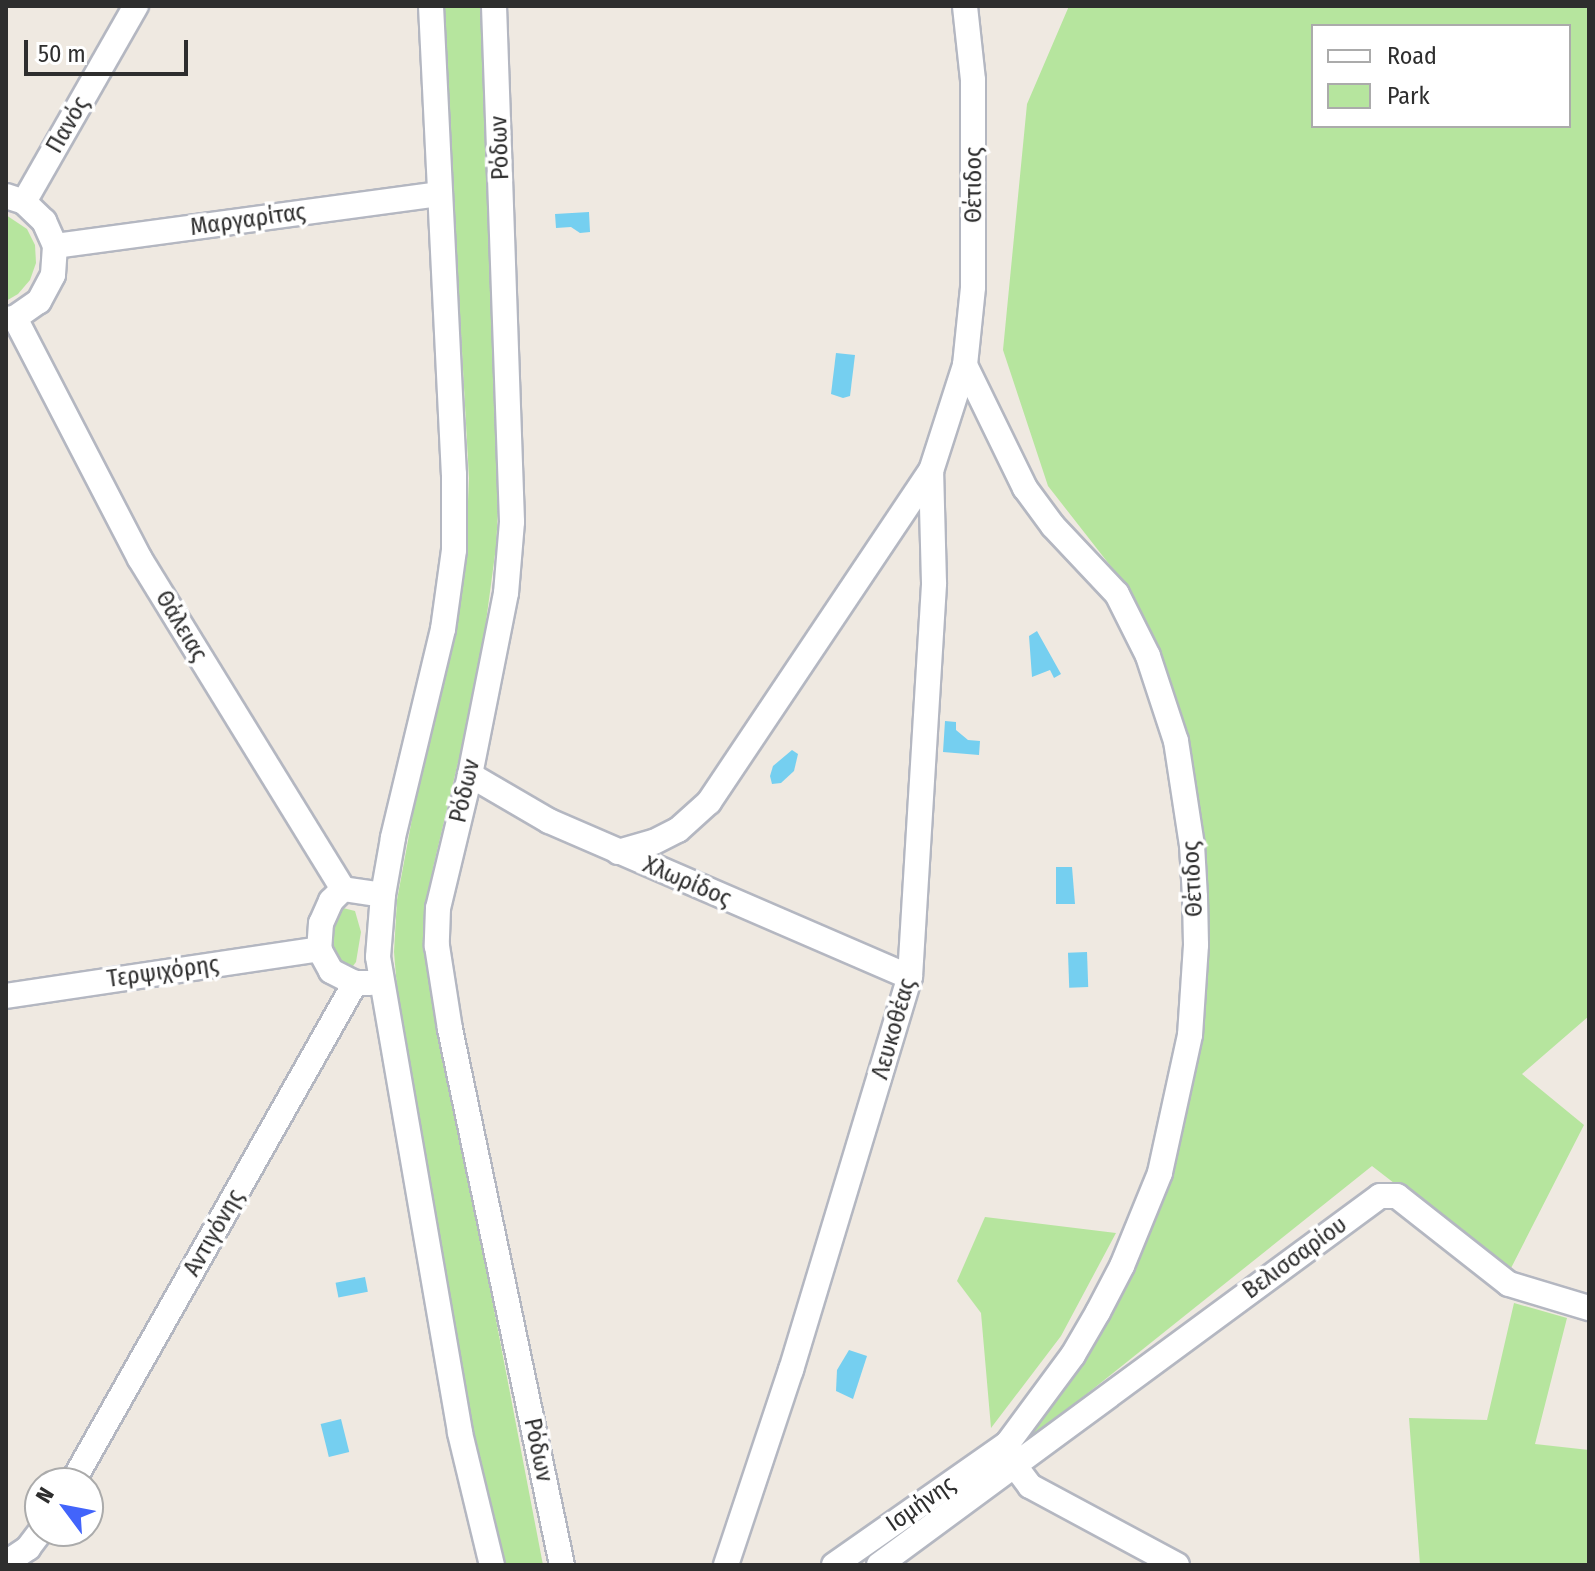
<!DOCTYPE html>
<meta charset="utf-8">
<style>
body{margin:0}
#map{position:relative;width:1595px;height:1571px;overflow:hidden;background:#efe9e1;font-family:"Fira Sans Condensed",sans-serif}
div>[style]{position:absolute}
.green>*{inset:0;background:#b6e59e}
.water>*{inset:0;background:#75cff0;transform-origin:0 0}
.roads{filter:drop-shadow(2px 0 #b4b7c1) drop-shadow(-2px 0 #b4b7c1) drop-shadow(0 2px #b4b7c1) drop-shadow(0 -2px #b4b7c1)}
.minor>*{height:24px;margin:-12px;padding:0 12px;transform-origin:12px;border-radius:12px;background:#fff}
span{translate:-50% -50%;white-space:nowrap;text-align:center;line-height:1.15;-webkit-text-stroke:7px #fff;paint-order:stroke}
.street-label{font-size:24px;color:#2e2e2e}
.frame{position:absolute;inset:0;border:8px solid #2e2e2e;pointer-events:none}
.legend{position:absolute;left:1311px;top:24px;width:260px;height:104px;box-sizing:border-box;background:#fff;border:2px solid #ababab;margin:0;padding:10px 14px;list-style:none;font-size:24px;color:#2e2e2e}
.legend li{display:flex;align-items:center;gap:16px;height:40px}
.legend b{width:40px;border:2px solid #ababab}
.north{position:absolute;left:24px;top:1467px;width:80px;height:80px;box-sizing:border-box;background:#fff;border:2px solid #ababab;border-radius:50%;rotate:302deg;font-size:22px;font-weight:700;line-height:32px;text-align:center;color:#2e2e2e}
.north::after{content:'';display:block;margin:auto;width:28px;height:36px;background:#4264fb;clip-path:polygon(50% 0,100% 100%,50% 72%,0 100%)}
.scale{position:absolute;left:24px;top:40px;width:164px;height:36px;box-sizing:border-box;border:4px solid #2e2e2e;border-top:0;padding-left:10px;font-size:24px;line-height:28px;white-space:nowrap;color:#2e2e2e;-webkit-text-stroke:6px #fff;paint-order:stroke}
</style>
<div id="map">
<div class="green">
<div style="clip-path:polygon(443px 6px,484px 6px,502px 440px,496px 547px,479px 674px,433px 868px,426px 910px,427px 960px,543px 1565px,503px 1565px,466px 1418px,398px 1000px,394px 952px,397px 900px,414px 808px,465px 572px,469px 478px)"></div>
<div style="clip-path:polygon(evenodd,1069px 6px,1589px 6px,1589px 1016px,1522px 1074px,1584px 1125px,1509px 1272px,1372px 1166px,1023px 1445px,1018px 1432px,1087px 1349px,1134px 1271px,1174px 1159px,1205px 894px,1172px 687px,1116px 573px,1048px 486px,1003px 350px,1027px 104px,1069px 6px,1313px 26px,1569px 26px,1569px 126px,1313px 126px,1313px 26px)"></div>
<div style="clip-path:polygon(6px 215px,27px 229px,35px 245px,36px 263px,30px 280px,18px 294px,6px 301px)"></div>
<div style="clip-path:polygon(343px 908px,355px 911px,361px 932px,356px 962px,350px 970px,329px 955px,329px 936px)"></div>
<div style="clip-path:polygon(985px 1217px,1116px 1233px,1061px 1336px,991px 1428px,981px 1313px,957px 1281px)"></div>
<div style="clip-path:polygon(1514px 1303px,1567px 1318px,1535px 1444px,1589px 1450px,1589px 1565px,1420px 1565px,1409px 1418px,1487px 1420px)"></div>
</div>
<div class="water">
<div style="clip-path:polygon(589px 212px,590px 232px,580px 233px,571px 227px,556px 228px,555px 214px)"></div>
<div style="clip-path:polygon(836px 353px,855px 355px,850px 396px,843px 398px,831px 394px)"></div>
<div style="clip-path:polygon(1037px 631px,1061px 674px,1054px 678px,1050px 670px,1032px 677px,1029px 636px)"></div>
<div style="clip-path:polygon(945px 721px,956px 722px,956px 730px,968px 740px,980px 741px,979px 755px,943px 752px)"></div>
<div style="clip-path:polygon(792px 750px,798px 754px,794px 771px,781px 783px,772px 784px,770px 776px,773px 766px)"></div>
<div style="clip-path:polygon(1056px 867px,1072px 867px,1075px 904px,1056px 904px)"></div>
<div style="left:1087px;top:952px;width:35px;height:19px;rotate:88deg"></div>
<div style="left:365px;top:1277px;width:15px;height:30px;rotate:79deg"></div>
<div style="clip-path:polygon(849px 1350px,867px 1356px,853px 1399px,836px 1391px,837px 1370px)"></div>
<div style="left:341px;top:1419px;width:34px;height:21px;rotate:76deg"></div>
</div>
<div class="roads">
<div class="minor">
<div style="left:431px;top:6px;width:469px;rotate:87.2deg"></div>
<div style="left:454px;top:474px;width:76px;rotate:90deg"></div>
<div style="left:454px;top:550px;width:80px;rotate:97.9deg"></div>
<div style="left:443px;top:629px;width:215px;rotate:103.5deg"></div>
<div style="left:393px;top:838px;width:58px;rotate:100deg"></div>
<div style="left:383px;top:895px;width:62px;rotate:94.6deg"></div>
<div style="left:378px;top:957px;width:483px;rotate:80.2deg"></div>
<div style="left:460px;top:1433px;width:136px;rotate:76.4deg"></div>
<div style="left:494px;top:6px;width:516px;rotate:88deg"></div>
<div style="left:512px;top:522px;width:71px;rotate:94.8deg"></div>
<div style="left:506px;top:593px;width:186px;rotate:101.2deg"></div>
<div style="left:470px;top:775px;width:137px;rotate:103.5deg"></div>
<div style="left:438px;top:908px;width:38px;rotate:92deg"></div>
<div style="left:437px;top:946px;width:84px;rotate:81.1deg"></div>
<div style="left:450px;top:1029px;width:548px;rotate:78.2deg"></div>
<div style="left:6px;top:196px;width:19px;rotate:18deg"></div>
<div style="left:24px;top:202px;width:28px;rotate:44deg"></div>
<div style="left:44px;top:221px;width:27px;rotate:66deg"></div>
<div style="left:55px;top:246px;width:29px;rotate:94deg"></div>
<div style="left:53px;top:275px;width:30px;rotate:118deg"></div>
<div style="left:39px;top:301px;width:29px;rotate:145deg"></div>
<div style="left:15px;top:318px;width:9px;rotate:174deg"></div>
<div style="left:24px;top:202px;width:226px;rotate:-60.3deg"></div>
<div style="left:55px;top:246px;width:388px;rotate:-7.7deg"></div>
<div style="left:15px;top:318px;width:271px;rotate:62.6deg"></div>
<div style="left:140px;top:559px;width:387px;rotate:58.4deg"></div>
<div style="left:343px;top:889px;width:40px;rotate:8.5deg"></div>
<div style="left:965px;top:365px;width:137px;rotate:64deg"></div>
<div style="left:1025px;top:488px;width:47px;rotate:53.6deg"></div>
<div style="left:1053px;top:526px;width:93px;rotate:46.7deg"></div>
<div style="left:1117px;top:594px;width:69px;rotate:63.4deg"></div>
<div style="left:1148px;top:656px;width:89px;rotate:71.8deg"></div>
<div style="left:1176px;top:741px;width:105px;rotate:81.3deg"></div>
<div style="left:1192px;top:845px;width:52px;rotate:86.7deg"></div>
<div style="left:1195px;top:897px;width:48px;rotate:88.8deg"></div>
<div style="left:1196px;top:945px;width:90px;rotate:93.8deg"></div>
<div style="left:1190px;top:1035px;width:141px;rotate:102.3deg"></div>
<div style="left:1160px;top:1173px;width:100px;rotate:112.2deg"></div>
<div style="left:1122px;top:1266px;width:52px;rotate:117.6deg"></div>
<div style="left:1098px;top:1312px;width:50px;rotate:120.2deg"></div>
<div style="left:1073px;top:1355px;width:109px;rotate:126.5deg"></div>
<div style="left:1008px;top:1443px;width:24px;rotate:73deg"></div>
<div style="left:1015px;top:1466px;width:25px;rotate:53deg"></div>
<div style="left:1030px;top:1486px;width:167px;rotate:28.3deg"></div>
<div style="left:470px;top:775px;width:91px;rotate:30.2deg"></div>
<div style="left:549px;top:821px;width:393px;rotate:23.4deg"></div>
<div style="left:618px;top:852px;width:37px;rotate:-16deg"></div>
<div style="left:654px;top:842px;width:27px;rotate:-27deg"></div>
<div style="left:678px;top:830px;width:42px;rotate:-42.1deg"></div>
<div style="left:709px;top:802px;width:399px;rotate:-56.2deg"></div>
<div style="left:931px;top:471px;width:111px;rotate:-72.2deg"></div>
<div style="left:965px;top:365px;width:78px;rotate:-84.1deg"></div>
<div style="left:973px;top:287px;width:207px;rotate:-90deg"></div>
<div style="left:973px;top:80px;width:74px;rotate:-96.2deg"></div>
<div style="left:343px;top:889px;width:17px;rotate:135deg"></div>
<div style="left:331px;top:901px;width:24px;rotate:114deg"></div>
<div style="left:321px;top:923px;width:26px;rotate:94deg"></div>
<div style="left:319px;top:949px;width:25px;rotate:61deg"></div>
<div style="left:331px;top:971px;width:27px;rotate:27deg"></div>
<div style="left:355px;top:983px;width:15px"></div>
<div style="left:6px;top:996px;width:317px;rotate:-8.5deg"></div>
<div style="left:72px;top:1483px;width:575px;rotate:-60.49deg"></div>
<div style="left:6px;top:1563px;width:27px;rotate:-34deg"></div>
<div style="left:28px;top:1548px;width:21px;rotate:-53deg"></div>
<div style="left:726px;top:1565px;width:206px;rotate:-71.6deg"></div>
<div style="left:791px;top:1370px;width:411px;rotate:-73.2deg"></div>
<div style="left:910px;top:977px;width:395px;rotate:-86.5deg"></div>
<div style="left:934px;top:583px;width:112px;rotate:-91.5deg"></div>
<div style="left:834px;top:1565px;width:213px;rotate:-35deg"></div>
<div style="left:879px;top:1565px;width:622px;rotate:-36.37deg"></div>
<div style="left:1380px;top:1196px;width:17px"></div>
<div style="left:1397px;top:1196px;width:142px;rotate:38.2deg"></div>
<div style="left:1509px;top:1284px;width:84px;rotate:16.7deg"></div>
</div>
</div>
<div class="street-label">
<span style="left:68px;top:125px;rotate:-60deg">Πανός</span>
<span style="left:500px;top:148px;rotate:-92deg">Ρόδων</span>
<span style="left:974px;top:185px;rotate:-90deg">Θέτιδος</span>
<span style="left:248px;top:220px;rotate:-8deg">Μαργαρίτας</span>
<span style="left:181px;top:626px;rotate:59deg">Θάλειας</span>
<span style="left:465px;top:791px;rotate:-77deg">Ρόδων</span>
<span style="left:1193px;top:879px;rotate:-93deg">Θέτιδος</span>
<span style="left:687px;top:882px;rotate:23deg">Χλωρίδος</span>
<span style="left:163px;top:972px;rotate:-8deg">Τερψιχόρης</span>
<span style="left:894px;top:1029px;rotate:-74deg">Λευκοθέας</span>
<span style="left:214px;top:1233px;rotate:-60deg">Αντιγόνης</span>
<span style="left:1295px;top:1258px;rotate:-36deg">Βελισσαρίου</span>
<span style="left:538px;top:1450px;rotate:78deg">Ρόδων</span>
<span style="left:921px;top:1504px;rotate:-35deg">Ισμήνης</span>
</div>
<div class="frame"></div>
<ul class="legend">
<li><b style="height:10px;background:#fff"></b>Road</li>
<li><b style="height:22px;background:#b6e59e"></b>Park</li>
</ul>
<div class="north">N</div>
<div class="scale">50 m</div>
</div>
